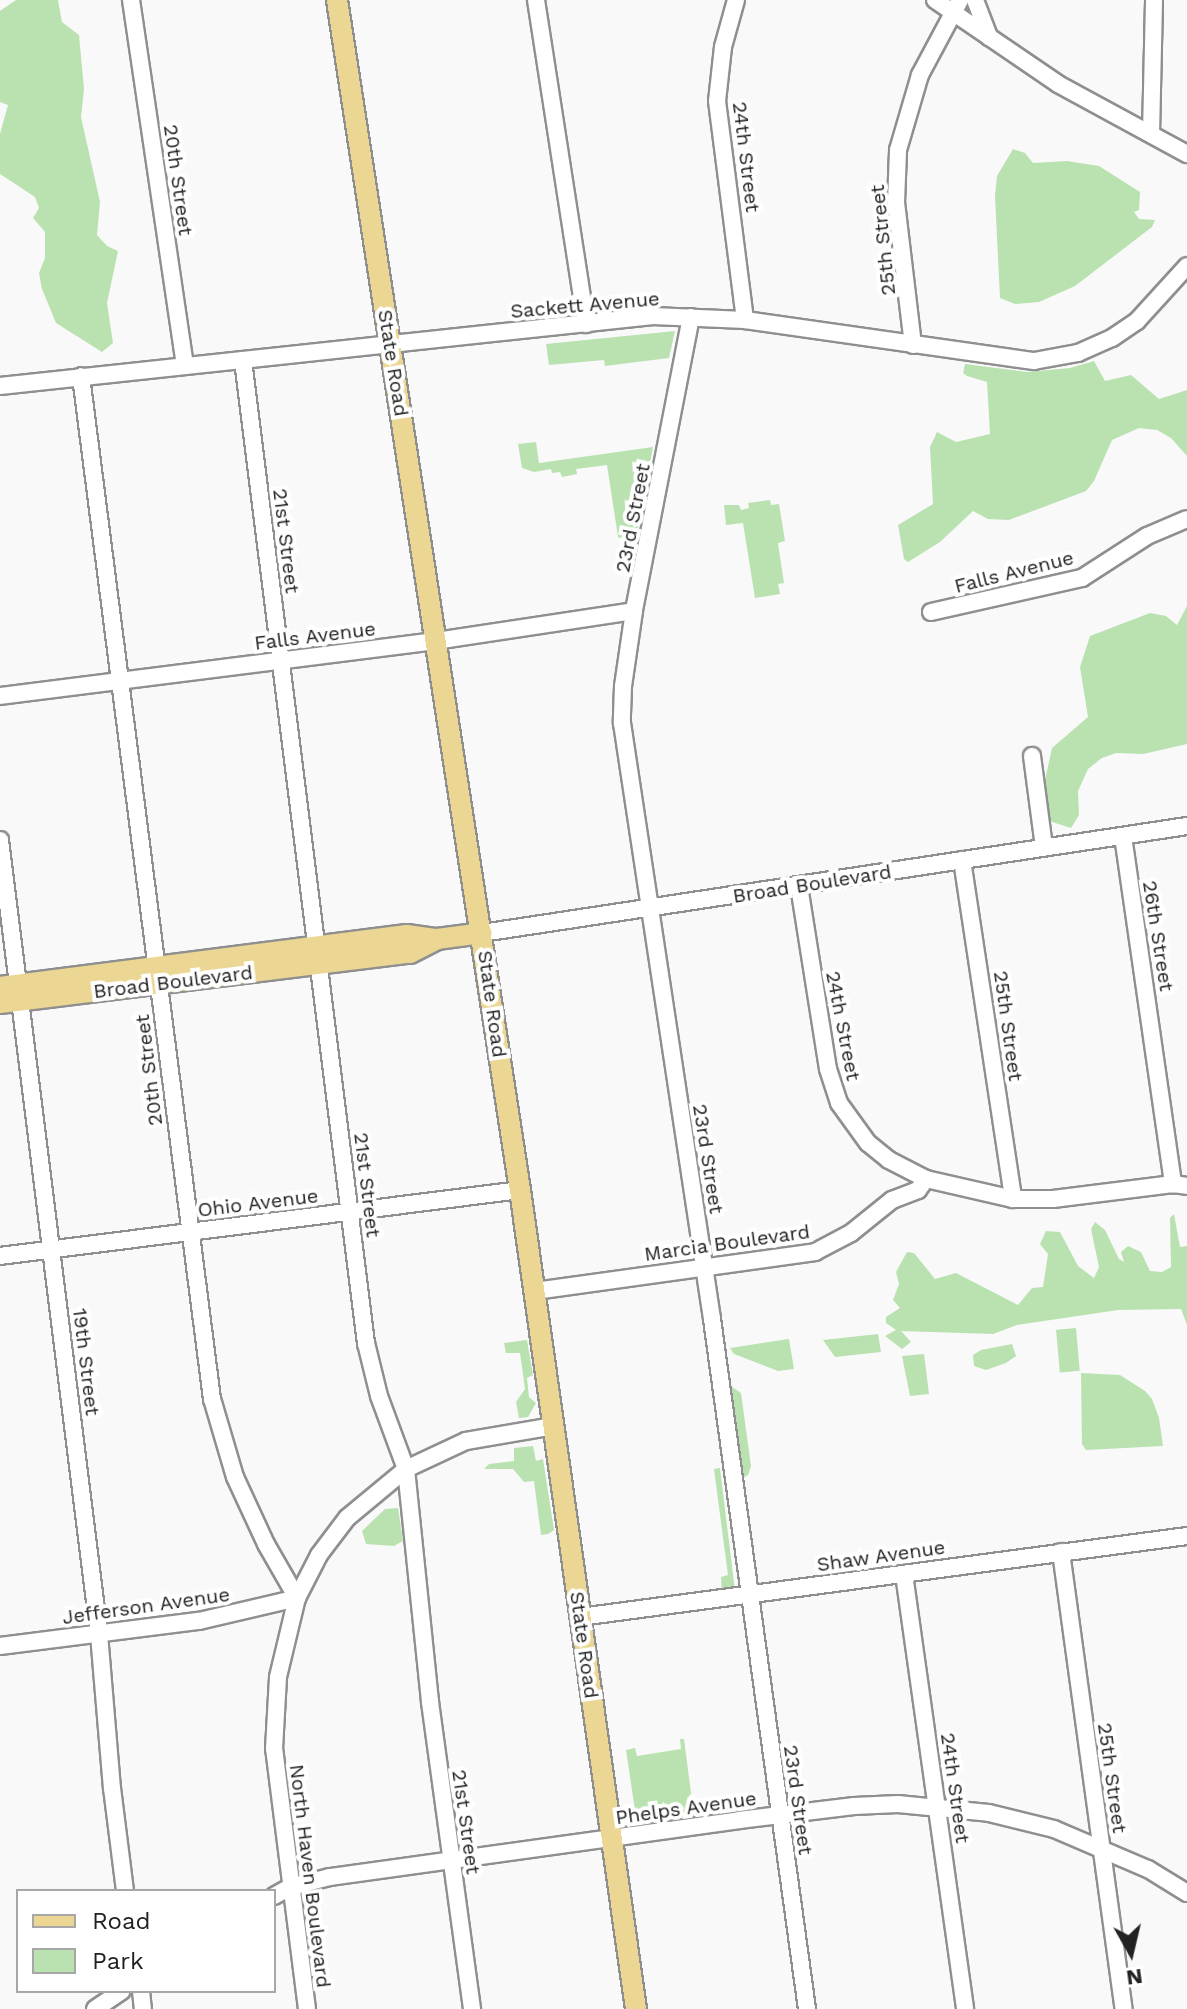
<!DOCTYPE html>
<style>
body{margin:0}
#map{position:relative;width:1187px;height:2009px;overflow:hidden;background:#f9f9fa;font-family:"Work Sans",sans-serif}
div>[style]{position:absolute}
.green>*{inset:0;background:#b9e2b0;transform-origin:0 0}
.roads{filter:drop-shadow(2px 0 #8f8f90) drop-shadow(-2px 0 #8f8f90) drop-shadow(0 2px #8f8f90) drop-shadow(0 -2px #8f8f90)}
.minor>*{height:16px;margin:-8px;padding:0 8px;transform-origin:8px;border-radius:8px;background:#fff}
.major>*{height:20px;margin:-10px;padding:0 10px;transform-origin:10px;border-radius:10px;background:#ebd793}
span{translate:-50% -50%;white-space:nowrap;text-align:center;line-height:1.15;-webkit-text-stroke:8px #fff;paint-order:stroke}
.street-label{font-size:20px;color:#222223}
.legend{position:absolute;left:16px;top:1889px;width:260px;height:104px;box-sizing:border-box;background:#fff;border:2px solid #a7a7a7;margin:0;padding:10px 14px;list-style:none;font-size:24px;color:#222223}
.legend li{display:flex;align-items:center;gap:16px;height:40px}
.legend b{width:40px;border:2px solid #a7a7a7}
.north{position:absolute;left:1091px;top:1913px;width:80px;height:80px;-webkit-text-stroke:6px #fff;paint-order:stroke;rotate:172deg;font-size:22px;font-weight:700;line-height:32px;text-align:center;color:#222223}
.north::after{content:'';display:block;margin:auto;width:28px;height:36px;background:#222223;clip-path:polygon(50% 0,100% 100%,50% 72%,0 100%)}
</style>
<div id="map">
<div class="green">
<div style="clip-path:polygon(16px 0,58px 0,62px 22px,79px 35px,84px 89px,81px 117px,100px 202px,97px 235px,107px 246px,118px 251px,107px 303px,113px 343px,102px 352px,56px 323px,42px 289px,39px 273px,45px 258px,45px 232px,33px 218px,39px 208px,35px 197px,0 174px,0 134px,8px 105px,0 102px,0 11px)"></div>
<div style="clip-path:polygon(1013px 149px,1025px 153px,1033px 163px,1067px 161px,1099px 166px,1140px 192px,1139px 210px,1134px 212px,1139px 219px,1155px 220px,1152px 227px,1075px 286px,1039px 302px,1015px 304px,1000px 298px,995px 196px,997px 176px)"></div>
<div style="clip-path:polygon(675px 331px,669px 358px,605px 366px,604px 360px,549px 365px,546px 344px)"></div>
<div style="clip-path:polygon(1094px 361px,1105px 381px,1131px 375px,1159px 399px,1187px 390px,1187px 456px,1171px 438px,1157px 430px,1139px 428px,1112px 440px,1094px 481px,1086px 491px,1009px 520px,988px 519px,973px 511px,940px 542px,908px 562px,904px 559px,898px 525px,933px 504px,930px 447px,937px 432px,956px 442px,990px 434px,987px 382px,967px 376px,963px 373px,965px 364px,1027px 372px,1070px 368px)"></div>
<div style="clip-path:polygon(536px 442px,539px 463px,653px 447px,635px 543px,618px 537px,607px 465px,576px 469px,577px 474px,562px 477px,560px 472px,552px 473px,551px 469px,534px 472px,522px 468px,518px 444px)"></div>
<div style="clip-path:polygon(770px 500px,771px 505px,779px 504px,785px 541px,778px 543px,784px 583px,778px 584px,780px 594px,755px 598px,743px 523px,726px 525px,724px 505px,739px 505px,741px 510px,749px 508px,748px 503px)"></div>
<div style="clip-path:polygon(1187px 606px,1187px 744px,1143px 754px,1116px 753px,1102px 758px,1088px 769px,1078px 791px,1079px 815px,1071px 828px,1046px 820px,1044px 785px,1052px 748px,1088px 717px,1080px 667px,1090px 636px,1150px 613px,1166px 616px,1177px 625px)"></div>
<div style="clip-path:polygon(1174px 1214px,1180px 1247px,1187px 1246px,1187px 1325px,1181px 1309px,1118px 1310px,1017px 1325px,993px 1334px,901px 1331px,911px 1342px,902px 1349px,885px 1336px,896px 1330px,886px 1323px,886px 1317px,900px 1308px,893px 1300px,899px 1284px,896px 1272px,907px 1252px,914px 1253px,935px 1279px,956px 1273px,1018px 1305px,1032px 1288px,1043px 1287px,1048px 1254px,1040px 1244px,1046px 1231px,1060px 1232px,1078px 1266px,1094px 1278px,1099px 1267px,1091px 1229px,1095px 1222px,1105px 1230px,1119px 1259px,1124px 1262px,1121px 1252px,1128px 1246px,1141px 1252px,1150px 1271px,1162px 1272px,1171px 1267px,1170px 1218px)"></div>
<div style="left:1076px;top:1328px;width:43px;height:20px;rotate:85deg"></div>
<div style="clip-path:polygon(878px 1334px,881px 1352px,835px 1357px,823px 1340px)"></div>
<div style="clip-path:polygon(789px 1339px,794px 1369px,778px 1371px,734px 1354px,730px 1348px)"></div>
<div style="clip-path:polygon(527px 1340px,533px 1375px,527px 1378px,529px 1397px,536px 1403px,528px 1417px,519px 1418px,516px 1402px,525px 1389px,520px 1353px,506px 1353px,504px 1343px)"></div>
<div style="clip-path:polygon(1012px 1344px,1016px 1356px,1006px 1363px,986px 1370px,974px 1366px,973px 1355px,981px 1350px)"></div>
<div style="clip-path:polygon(924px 1354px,929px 1394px,910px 1396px,902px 1356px)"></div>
<div style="clip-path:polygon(1081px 1373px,1120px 1375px,1145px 1391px,1152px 1399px,1159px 1418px,1163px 1446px,1086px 1450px,1082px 1444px)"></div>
<div style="clip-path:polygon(729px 1385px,741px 1393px,751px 1466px,748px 1475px,741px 1479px)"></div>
<div style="clip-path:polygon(533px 1446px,536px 1461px,543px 1459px,554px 1530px,548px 1534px,541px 1535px,534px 1481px,524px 1482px,513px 1469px,484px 1469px,489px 1464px,514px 1461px,514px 1448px)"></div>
<div style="clip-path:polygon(720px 1468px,735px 1591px,722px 1592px,721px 1577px,728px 1575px,714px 1469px)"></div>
<div style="clip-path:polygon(398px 1508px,403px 1541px,394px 1546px,366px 1544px,362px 1531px,385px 1509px)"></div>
<div style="clip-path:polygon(680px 1739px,684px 1739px,694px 1816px,637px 1824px,626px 1750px,635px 1748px,637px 1756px,681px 1749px)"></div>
</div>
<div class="roads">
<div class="minor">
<div style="left:131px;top:0;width:369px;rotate:81.6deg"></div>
<div style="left:536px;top:0;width:328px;rotate:81.2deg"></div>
<div style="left:736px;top:0;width:49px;rotate:105.5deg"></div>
<div style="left:723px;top:47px;width:54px;rotate:96.3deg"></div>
<div style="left:717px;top:101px;width:221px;rotate:82.7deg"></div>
<div style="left:935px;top:0;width:149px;rotate:34.3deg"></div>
<div style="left:1058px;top:84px;width:147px;rotate:28.5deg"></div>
<div style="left:975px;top:0;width:40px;rotate:69deg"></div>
<div style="left:1151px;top:134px;width:134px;rotate:-88.7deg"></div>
<div style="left:691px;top:317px;width:299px;rotate:101deg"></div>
<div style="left:634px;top:611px;width:76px;rotate:98.3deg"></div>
<div style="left:623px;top:686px;width:37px;rotate:92deg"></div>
<div style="left:622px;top:723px;width:603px;rotate:81.41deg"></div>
<div style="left:712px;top:1319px;width:697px;rotate:82.16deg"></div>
<div style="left:913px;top:345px;width:143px;rotate:-96.8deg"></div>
<div style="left:896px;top:203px;width:53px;rotate:-87.8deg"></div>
<div style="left:898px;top:150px;width:78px;rotate:-73.7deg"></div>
<div style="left:920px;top:75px;width:85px;rotate:-61.9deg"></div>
<div style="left:243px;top:360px;width:991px;rotate:82.87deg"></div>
<div style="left:366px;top:1343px;width:55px;rotate:76.2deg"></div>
<div style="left:379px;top:1396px;width:78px;rotate:69.7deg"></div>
<div style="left:406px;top:1469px;width:234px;rotate:84.1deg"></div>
<div style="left:430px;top:1702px;width:310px;rotate:82.2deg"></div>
<div style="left:0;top:386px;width:657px;rotate:-6.12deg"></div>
<div style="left:653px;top:316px;width:92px;rotate:2.5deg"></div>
<div style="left:745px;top:320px;width:292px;rotate:8.1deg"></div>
<div style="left:1034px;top:361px;width:45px;rotate:-10.3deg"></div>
<div style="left:1078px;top:353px;width:37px;rotate:-24deg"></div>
<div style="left:1112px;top:338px;width:30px;rotate:-34deg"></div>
<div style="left:1137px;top:321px;width:74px;rotate:-47.7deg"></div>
<div style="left:931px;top:612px;width:155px;rotate:-12.7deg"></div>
<div style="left:1082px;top:578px;width:77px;rotate:-32.9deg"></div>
<div style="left:1147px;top:536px;width:43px;rotate:-23deg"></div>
<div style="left:0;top:696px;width:439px;rotate:-7.2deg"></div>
<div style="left:436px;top:641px;width:200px;rotate:-8.6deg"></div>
<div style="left:1032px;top:756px;width:92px;rotate:82.5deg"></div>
<div style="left:1123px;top:836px;width:352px;rotate:81.8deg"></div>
<div style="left:0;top:840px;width:800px;rotate:82.89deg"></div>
<div style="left:99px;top:1634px;width:155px;rotate:85.2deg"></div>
<div style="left:112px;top:1788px;width:104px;rotate:82.8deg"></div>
<div style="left:962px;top:860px;width:343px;rotate:81.4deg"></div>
<div style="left:799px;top:886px;width:185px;rotate:81deg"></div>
<div style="left:828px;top:1069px;width:36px;rotate:72deg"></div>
<div style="left:839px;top:1103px;width:49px;rotate:54.1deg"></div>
<div style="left:868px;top:1143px;width:27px;rotate:39deg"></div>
<div style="left:889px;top:1160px;width:42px;rotate:27.2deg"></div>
<div style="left:482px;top:933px;width:713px;rotate:-8.63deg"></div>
<div style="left:0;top:1256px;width:524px;rotate:-7.23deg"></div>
<div style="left:535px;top:1291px;width:283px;rotate:-7.9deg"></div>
<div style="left:815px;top:1252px;width:41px;rotate:-27.8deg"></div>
<div style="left:851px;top:1233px;width:53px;rotate:-38.8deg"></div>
<div style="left:892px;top:1200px;width:28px;rotate:-21deg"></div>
<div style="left:918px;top:1190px;width:14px;rotate:-54deg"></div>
<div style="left:926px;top:1179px;width:89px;rotate:12.9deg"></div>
<div style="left:1013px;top:1199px;width:40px"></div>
<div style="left:1053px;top:1199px;width:121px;rotate:-7.1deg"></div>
<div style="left:1173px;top:1184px;width:14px;rotate:8deg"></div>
<div style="left:1061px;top:1552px;width:461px;rotate:82.2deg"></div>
<div style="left:904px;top:1574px;width:439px;rotate:82deg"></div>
<div style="left:580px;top:1617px;width:612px;rotate:-7.6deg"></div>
<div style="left:0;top:1646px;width:201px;rotate:-7.2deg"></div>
<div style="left:199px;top:1621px;width:101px;rotate:-13.2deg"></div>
<div style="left:297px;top:1598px;width:62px;rotate:-119.9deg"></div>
<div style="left:266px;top:1544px;width:74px;rotate:-114.8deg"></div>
<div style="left:235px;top:1477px;width:81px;rotate:-106.4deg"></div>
<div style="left:212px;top:1399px;width:1031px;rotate:-97.3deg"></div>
<div style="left:274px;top:1896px;width:18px;rotate:-29deg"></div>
<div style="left:290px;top:1887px;width:41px;rotate:-14deg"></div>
<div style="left:330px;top:1877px;width:413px;rotate:-7.9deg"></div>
<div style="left:739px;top:1820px;width:116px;rotate:-6.9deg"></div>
<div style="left:854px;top:1806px;width:44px;rotate:-2.6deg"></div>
<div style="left:898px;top:1804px;width:91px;rotate:5.6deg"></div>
<div style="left:989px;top:1813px;width:67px;rotate:13.8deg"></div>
<div style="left:1054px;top:1829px;width:102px;rotate:23.1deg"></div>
<div style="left:1148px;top:1869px;width:46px;rotate:31.6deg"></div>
<div style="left:141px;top:1991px;width:18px;rotate:84deg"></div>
<div style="left:95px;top:2009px;width:32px;rotate:-34deg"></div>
<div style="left:307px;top:2009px;width:262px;rotate:-97.2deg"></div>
<div style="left:274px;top:1749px;width:72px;rotate:-86.8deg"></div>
<div style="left:278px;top:1677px;width:81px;rotate:-76.5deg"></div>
<div style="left:297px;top:1598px;width:48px;rotate:-62.9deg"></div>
<div style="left:319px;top:1555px;width:46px;rotate:-52.9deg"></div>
<div style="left:347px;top:1518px;width:77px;rotate:-39.7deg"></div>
<div style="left:406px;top:1469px;width:66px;rotate:-25deg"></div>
<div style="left:466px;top:1441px;width:89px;rotate:-9.7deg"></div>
</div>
<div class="major">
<div style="left:337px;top:0;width:1204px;rotate:81.26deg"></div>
<div style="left:520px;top:1190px;width:827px;rotate:81.94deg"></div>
<div style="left:0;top:987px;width:410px;rotate:-7.3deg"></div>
<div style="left:407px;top:935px;width:30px;rotate:8deg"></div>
<div style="left:437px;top:939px;width:45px;rotate:-7.6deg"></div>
<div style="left:0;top:1003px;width:413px;rotate:-7deg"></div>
<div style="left:410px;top:953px;width:30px;rotate:-27deg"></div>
</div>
</div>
<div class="street-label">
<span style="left:746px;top:157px;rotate:83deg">24th Street</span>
<span style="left:178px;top:180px;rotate:82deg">20th Street</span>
<span style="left:883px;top:240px;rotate:-96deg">25th Street</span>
<span style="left:585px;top:305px;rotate:-5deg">Sackett Avenue</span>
<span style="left:393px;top:363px;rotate:81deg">State Road</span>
<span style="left:633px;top:518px;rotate:-79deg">23rd Street</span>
<span style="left:286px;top:541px;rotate:83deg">21st Street</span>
<span style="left:1014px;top:572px;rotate:-14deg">Falls Avenue</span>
<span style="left:315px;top:636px;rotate:-7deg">Falls Avenue</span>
<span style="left:812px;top:884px;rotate:-9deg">Broad Boulevard</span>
<span style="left:1158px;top:936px;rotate:81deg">26th Street</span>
<span style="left:173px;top:982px;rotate:-7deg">Broad Boulevard</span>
<span style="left:492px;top:1004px;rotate:82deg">State Road</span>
<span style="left:843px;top:1026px;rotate:79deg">24th Street</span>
<span style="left:1008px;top:1026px;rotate:82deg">25th Street</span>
<span style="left:149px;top:1070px;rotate:-97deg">20th Street</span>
<span style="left:708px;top:1159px;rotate:81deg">23rd Street</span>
<span style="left:367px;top:1185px;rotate:83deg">21st Street</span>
<span style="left:258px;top:1203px;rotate:-7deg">Ohio Avenue</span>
<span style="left:727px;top:1243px;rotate:-8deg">Marcia Boulevard</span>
<span style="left:86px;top:1362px;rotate:83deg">19th Street</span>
<span style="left:881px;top:1556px;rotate:-8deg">Shaw Avenue</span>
<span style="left:146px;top:1606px;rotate:-8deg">Jefferson Avenue</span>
<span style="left:584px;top:1645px;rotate:82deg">State Road</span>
<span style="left:1112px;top:1778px;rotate:82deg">25th Street</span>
<span style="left:955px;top:1788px;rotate:82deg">24th Street</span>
<span style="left:798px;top:1800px;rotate:82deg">23rd Street</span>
<span style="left:686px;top:1808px;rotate:-8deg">Phelps Avenue</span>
<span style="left:466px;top:1822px;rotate:82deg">21st Street</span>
<span style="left:310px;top:1876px;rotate:83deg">North Haven Boulevard</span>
</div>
<ul class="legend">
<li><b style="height:10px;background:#ebd793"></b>Road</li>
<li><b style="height:22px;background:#b9e2b0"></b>Park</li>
</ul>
<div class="north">N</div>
</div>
